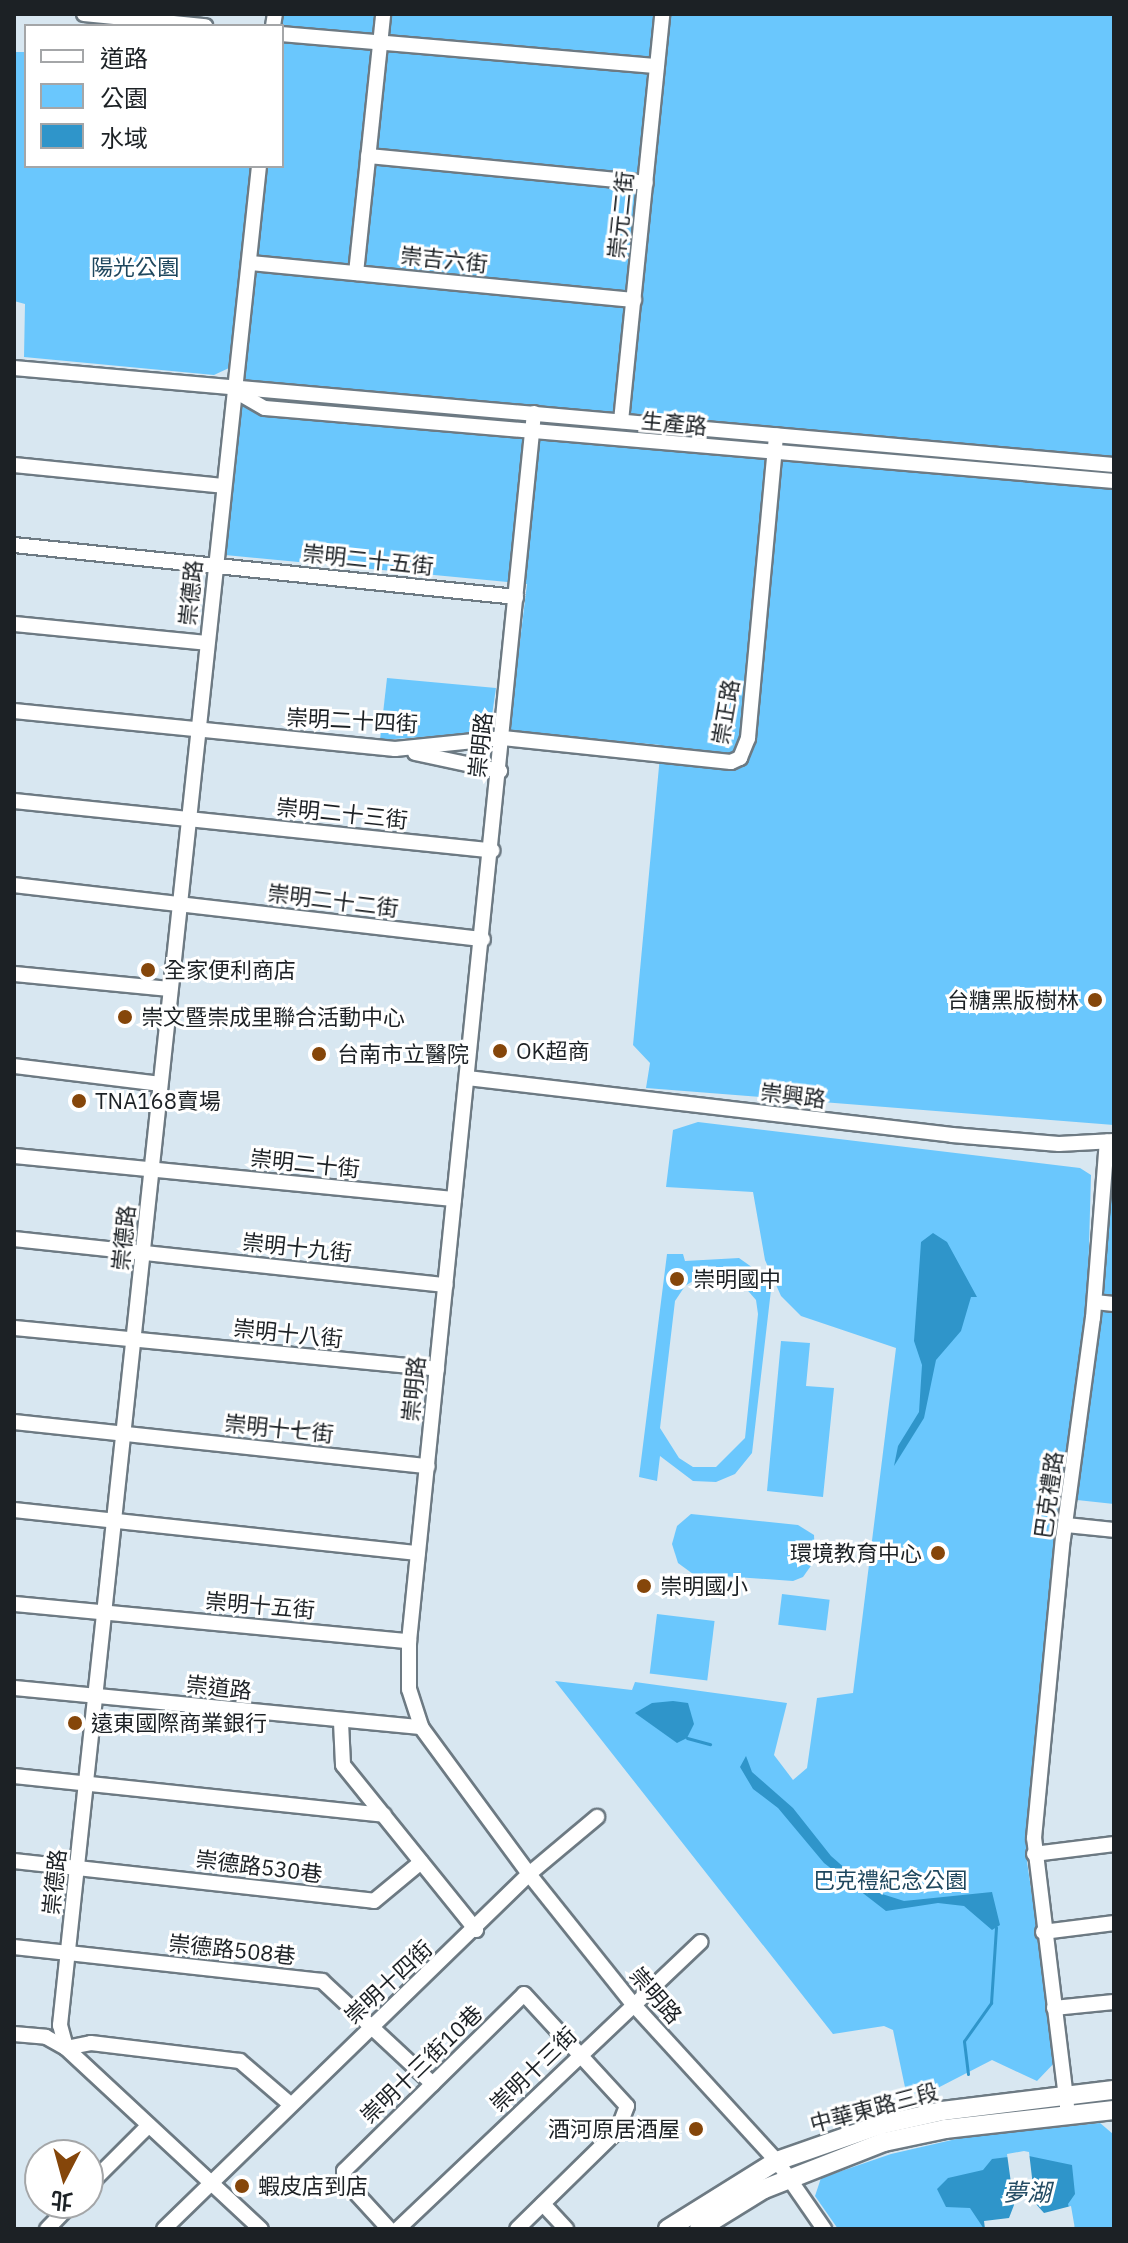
<!DOCTYPE html>
<meta charset="utf-8">
<style>
body{margin:0}
#map{position:relative;width:1128px;height:2243px;overflow:hidden;background:#d8e7f1;font-family:"IBM Plex Sans","Noto Sans TC",sans-serif}
div>[style]{position:absolute}
.green>*{inset:0;background:#6ac7fd;transform-origin:0 0}
.water>*{inset:0;background:#2f95ca}
.pier>*{inset:0;background:#d8e7f1}
.stream>*{height:3px;margin:-1.5px;padding:0 1.5px;transform-origin:1.5px;border-radius:1.5px;background:#2f95ca}
.roads{filter:drop-shadow(2px 0 #6d7a83) drop-shadow(-2px 0 #6d7a83) drop-shadow(0 2px #6d7a83) drop-shadow(0 -2px #6d7a83)}
.minor>*{height:14px;margin:-7px;padding:0 7px;transform-origin:7px;border-radius:7px;background:#fff}
.major>*{height:18px;margin:-9px;padding:0 9px;transform-origin:9px;border-radius:9px;background:#fff}
.dots>*{width:22px;height:22px;translate:-50% -50%;box-sizing:border-box;border:4px solid #fff;border-radius:50%}
span{translate:-50% -50%;white-space:nowrap;text-align:center;line-height:1.15;-webkit-text-stroke:6px #fff;paint-order:stroke}
.street-label{font-size:22px;color:#1c2125}
.park-label{font-size:22px;color:#1e475e}
.poi-label{font-size:22px;color:#1c2125}
.left{translate:0 -50%;text-align:left}
.right{translate:-100% -50%;text-align:right}
.water-label{font-size:24px;color:#244c64;font-style:italic}
.frame{position:absolute;inset:0;border:16px solid #1c2125;pointer-events:none}
.legend{position:absolute;left:24px;top:24px;width:260px;height:144px;box-sizing:border-box;background:#fff;border:2px solid #a4a6a8;margin:0;padding:10px 14px;list-style:none;font-size:24px;color:#1c2125}
.legend li{display:flex;align-items:center;gap:16px;height:40px}
.legend b{width:40px;border:2px solid #a4a6a8}
.north{position:absolute;left:24px;top:2139px;width:80px;height:80px;box-sizing:border-box;background:#fff;border:2px solid #a4a6a8;border-radius:50%;rotate:186deg;font-size:22px;font-weight:700;line-height:32px;text-align:center;color:#1c2125}
.north::after{content:'';display:block;margin:auto;width:28px;height:36px;background:#85460a;clip-path:polygon(50% 0,100% 100%,50% 72%,0 100%)}
</style>
<div id="map">
<div class="green">
<div style="clip-path:polygon(279px 14px,1114px 14px,1114px 1125px,646px 1088px,650px 1063px,633px 1045px,661px 745px,509px 731px,527px 584px,225px 555px,264px 166px,282px 166px)"></div>
<div style="clip-path:polygon(14px 52px,26px 52px,26px 166px,252px 166px,229px 368px,214px 375px,24px 357px,25px 304px,14px 301px)"></div>
<div style="clip-path:polygon(387px 678px,496px 688px,491px 722px,477px 733px,380px 740px)"></div>
<div style="clip-path:polygon(698px 1122px,1080px 1168px,1091px 1175px,1087px 1317px,1059px 1528px,1027px 1862px,1057px 2060px,1037px 2081px,992px 2060px,924px 2095px,906px 2092px,893px 2030px,884px 2026px,833px 2034px,555px 1681px,632px 1690px,635px 1682px,787px 1703px,774px 1755px,793px 1780px,807px 1768px,817px 1698px,853px 1693px,896px 1348px,801px 1316px,781px 1296px,765px 1260px,753px 1192px,666px 1187px,673px 1130px)"></div>
<div style="clip-path:polygon(1114px 1163px,1114px 1504px,1077px 1500px)"></div>
<div style="clip-path:polygon(evenodd,667px 1254px,683px 1254px,685px 1261px,739px 1258px,763px 1275px,771px 1290px,752px 1453px,735px 1474px,716px 1482px,693px 1481px,660px 1456px,657px 1481px,639px 1477px,667px 1254px,701px 1276px,736px 1277px,756px 1300px,758px 1314px,745px 1438px,716px 1467px,693px 1467px,679px 1458px,660px 1428px,675px 1301px,685px 1286px,701px 1276px)"></div>
<div style="clip-path:polygon(781px 1341px,810px 1343px,806px 1386px,834px 1388px,823px 1497px,767px 1491px)"></div>
<div style="clip-path:polygon(691px 1514px,798px 1525px,814px 1535px,815px 1560px,803px 1577px,793px 1581px,693px 1574px,678px 1563px,672px 1544px,677px 1526px)"></div>
<div style="left:782px;top:1594px;width:48px;height:31px;rotate:7deg"></div>
<div style="left:657px;top:1614px;width:58px;height:60px;rotate:7deg"></div>
<div style="clip-path:polygon(1100px 2123px,1113px 2134px,1114px 2229px,838px 2229px,815px 2196px,821px 2178px,891px 2154px,965px 2137px)"></div>
</div>
<div class="water">
<div style="clip-path:polygon(933px 1233px,947px 1242px,977px 1297px,971px 1297px,961px 1331px,936px 1360px,924px 1418px,894px 1466px,898px 1446px,919px 1412px,922px 1365px,914px 1341px,920px 1257px,921px 1242px)"></div>
<div style="clip-path:polygon(673px 1701px,688px 1703px,694px 1724px,687px 1738px,677px 1743px,635px 1713px,652px 1703px)"></div>
<div style="clip-path:polygon(746px 1756px,752px 1772px,793px 1808px,831px 1856px,855px 1877px,864px 1875px,879px 1893px,904px 1901px,992px 1892px,1000px 1925px,992px 1930px,964px 1906px,938px 1903px,886px 1911px,824px 1863px,778px 1808px,753px 1789px,740px 1767px)"></div>
<div style="clip-path:polygon(1024px 2155px,1072px 2165px,1075px 2194px,1068px 2204px,1075px 2229px,984px 2229px,970px 2208px,946px 2207px,937px 2189px,948px 2178px,983px 2170px,992px 2159px)"></div>
</div>
<div class="pier">
<div style="clip-path:polygon(1024px 2151px,1029px 2152px,1035px 2203px,1044px 2213px,1071px 2206px,1075px 2229px,985px 2229px,984px 2221px,1009px 2218px,1014px 2205px,1007px 2154px)"></div>
</div>
<div class="stream">
<div style="left:687px;top:1738px;width:24px;rotate:15deg"></div>
<div style="left:968px;top:2074px;width:33px;rotate:-97deg"></div>
<div style="left:964px;top:2041px;width:47px;rotate:-54.6deg"></div>
<div style="left:991px;top:2003px;width:76px;rotate:-86.2deg"></div>
</div>
<div class="roads">
<div class="minor">
<div style="left:84px;top:14px;width:122px;rotate:5.7deg"></div>
<div style="left:273px;top:26px;width:12px;rotate:-81deg"></div>
<div style="left:282px;top:34px;width:376px;rotate:4.9deg"></div>
<div style="left:368px;top:156px;width:279px;rotate:5.5deg"></div>
<div style="left:259px;top:166px;width:1870px;rotate:96.11deg"></div>
<div style="left:60px;top:2025px;width:24px;rotate:75deg"></div>
<div style="left:66px;top:2048px;width:266px;rotate:42.9deg"></div>
<div style="left:250px;top:263px;width:386px;rotate:5.5deg"></div>
<div style="left:356px;top:273px;width:260px;rotate:-84deg"></div>
<div style="left:14px;top:368px;width:1104px;rotate:5.04deg"></div>
<div style="left:235px;top:391px;width:34px;rotate:30deg"></div>
<div style="left:265px;top:408px;width:852px;rotate:4.91deg"></div>
<div style="left:534px;top:413px;width:1234px;rotate:95.81deg"></div>
<div style="left:409px;top:1641px;width:48px;rotate:90deg"></div>
<div style="left:409px;top:1689px;width:40px;rotate:72deg"></div>
<div style="left:421px;top:1727px;width:182px;rotate:53.7deg"></div>
<div style="left:529px;top:1874px;width:165px;rotate:51.4deg"></div>
<div style="left:632px;top:2003px;width:214px;rotate:47.5deg"></div>
<div style="left:777px;top:2161px;width:83px;rotate:55.3deg"></div>
<div style="left:621px;top:421px;width:409px;rotate:-84.2deg"></div>
<div style="left:14px;top:465px;width:210px;rotate:5.7deg"></div>
<div style="left:14px;top:545px;width:505px;rotate:5.91deg"></div>
<div style="left:14px;top:624px;width:194px;rotate:5.6deg"></div>
<div style="left:14px;top:711px;width:383px;rotate:5.7deg"></div>
<div style="left:395px;top:749px;width:109px;rotate:-5.8deg"></div>
<div style="left:503px;top:738px;width:229px;rotate:6deg"></div>
<div style="left:731px;top:762px;width:10px;rotate:-24deg"></div>
<div style="left:740px;top:758px;width:22px;rotate:-68deg"></div>
<div style="left:748px;top:738px;width:304px;rotate:-84.7deg"></div>
<div style="left:415px;top:753px;width:87px;rotate:12deg"></div>
<div style="left:14px;top:801px;width:481px;rotate:5.9deg"></div>
<div style="left:14px;top:885px;width:472px;rotate:6.6deg"></div>
<div style="left:14px;top:974px;width:157px;rotate:5.5deg"></div>
<div style="left:14px;top:1066px;width:147px;rotate:7deg"></div>
<div style="left:468px;top:1078px;width:487px;rotate:6.7deg"></div>
<div style="left:952px;top:1135px;width:107px;rotate:4.8deg"></div>
<div style="left:1059px;top:1144px;width:55px;rotate:-3.1deg"></div>
<div style="left:14px;top:1156px;width:442px;rotate:5.6deg"></div>
<div style="left:14px;top:1239px;width:434px;rotate:6.1deg"></div>
<div style="left:1095px;top:1302px;width:19px;rotate:6deg"></div>
<div style="left:14px;top:1328px;width:425px;rotate:5.5deg"></div>
<div style="left:14px;top:1422px;width:416px;rotate:6.1deg"></div>
<div style="left:14px;top:1510px;width:406px;rotate:6.1deg"></div>
<div style="left:1066px;top:1525px;width:48px;rotate:5.9deg"></div>
<div style="left:14px;top:1604px;width:397px;rotate:5.4deg"></div>
<div style="left:14px;top:1688px;width:409px;rotate:5.5deg"></div>
<div style="left:341px;top:1722px;width:43px;rotate:87.3deg"></div>
<div style="left:343px;top:1765px;width:212px;rotate:51.1deg"></div>
<div style="left:14px;top:1776px;width:372px;rotate:6deg"></div>
<div style="left:1034px;top:1854px;width:81px;rotate:-7.1deg"></div>
<div style="left:14px;top:1861px;width:362px;rotate:6.3deg"></div>
<div style="left:374px;top:1901px;width:61px;rotate:-39.7deg"></div>
<div style="left:1043px;top:1932px;width:72px;rotate:-7.2deg"></div>
<div style="left:14px;top:1947px;width:310px;rotate:6.3deg"></div>
<div style="left:322px;top:1981px;width:151px;rotate:42.9deg"></div>
<div style="left:1054px;top:2008px;width:60px;rotate:-5.7deg"></div>
<div style="left:14px;top:2034px;width:32px;rotate:5deg"></div>
<div style="left:46px;top:2037px;width:23px;rotate:29deg"></div>
<div style="left:66px;top:2048px;width:25px;rotate:-11deg"></div>
<div style="left:91px;top:2043px;width:150px;rotate:6.9deg"></div>
<div style="left:240px;top:2061px;width:66px;rotate:40.7deg"></div>
<div style="left:1067px;top:2106px;width:270px;rotate:-97deg"></div>
<div style="left:1034px;top:1838px;width:300px;rotate:-84.5deg"></div>
<div style="left:1063px;top:1539px;width:223px;rotate:-82.3deg"></div>
<div style="left:1093px;top:1318px;width:177px;rotate:-85.5deg"></div>
<div style="left:88px;top:2186px;width:86px;rotate:-45deg"></div>
<div style="left:543px;top:2204px;width:34px;rotate:47deg"></div>
<div style="left:47px;top:2229px;width:36px;rotate:-46deg"></div>
<div style="left:164px;top:2229px;width:509px;rotate:-44.2deg"></div>
<div style="left:529px;top:1874px;width:89px;rotate:-40deg"></div>
<div style="left:389px;top:2229px;width:65px;rotate:-132.5deg"></div>
<div style="left:345px;top:2181px;width:10px;rotate:-96deg"></div>
<div style="left:344px;top:2171px;width:252px;rotate:-44.5deg"></div>
<div style="left:524px;top:1994px;width:152px;rotate:47.4deg"></div>
<div style="left:627px;top:2106px;width:26px;rotate:111deg"></div>
<div style="left:618px;top:2130px;width:141px;rotate:135.6deg"></div>
<div style="left:398px;top:2229px;width:417px;rotate:-43.5deg"></div>
</div>
<div class="major">
<div style="left:668px;top:2229px;width:128px;rotate:-32deg"></div>
<div style="left:777px;top:2161px;width:109px;rotate:-19.3deg"></div>
<div style="left:880px;top:2125px;width:64px;rotate:-12.7deg"></div>
<div style="left:942px;top:2111px;width:173px;rotate:-7deg"></div>
<div style="left:699px;top:2229px;width:76px;rotate:-31.6deg"></div>
<div style="left:764px;top:2189px;width:129px;rotate:-21.4deg"></div>
<div style="left:884px;top:2142px;width:62px;rotate:-12deg"></div>
<div style="left:945px;top:2129px;width:170px;rotate:-6.4deg"></div>
</div>
</div>
<div class="dots">
<div style="left:148px;top:970px;background:#85460a"></div>
<div style="left:1095px;top:1000px;background:#85460a"></div>
<div style="left:125px;top:1017px;background:#85460a"></div>
<div style="left:500px;top:1051px;background:#85460a"></div>
<div style="left:319px;top:1054px;background:#85460a"></div>
<div style="left:79px;top:1101px;background:#85460a"></div>
<div style="left:677px;top:1279px;background:#85460a"></div>
<div style="left:938px;top:1553px;background:#85460a"></div>
<div style="left:644px;top:1586px;background:#85460a"></div>
<div style="left:75px;top:1723px;background:#85460a"></div>
<div style="left:696px;top:2129px;background:#85460a"></div>
<div style="left:242px;top:2186px;background:#85460a"></div>
</div>
<div class="street-label">
<span style="left:620px;top:215px;rotate:-84deg">崇元二街</span>
<span style="left:444px;top:259px;rotate:6deg">崇吉六街</span>
<span style="left:674px;top:423px;rotate:5deg">生產路</span>
<span style="left:368px;top:559px;rotate:6deg">崇明二十五街</span>
<span style="left:190px;top:593px;rotate:-84deg">崇德路</span>
<span style="left:725px;top:712px;rotate:-80deg">崇正路</span>
<span style="left:352px;top:720px;rotate:3deg">崇明二十四街</span>
<span style="left:480px;top:745px;rotate:-84deg">崇明路</span>
<span style="left:342px;top:813px;rotate:6deg">崇明二十三街</span>
<span style="left:333px;top:900px;rotate:7deg">崇明二十二街</span>
<span style="left:793px;top:1095px;rotate:7deg">崇興路</span>
<span style="left:305px;top:1163px;rotate:6deg">崇明二十街</span>
<span style="left:123px;top:1238px;rotate:-84deg">崇德路</span>
<span style="left:297px;top:1247px;rotate:6deg">崇明十九街</span>
<span style="left:288px;top:1333px;rotate:6deg">崇明十八街</span>
<span style="left:413px;top:1389px;rotate:-84deg">崇明路</span>
<span style="left:279px;top:1428px;rotate:6deg">崇明十七街</span>
<span style="left:1048px;top:1495px;rotate:-82deg">巴克禮路</span>
<span style="left:260px;top:1605px;rotate:5deg">崇明十五街</span>
<span style="left:219px;top:1687px;rotate:6deg">崇道路</span>
<span style="left:259px;top:1866px;rotate:7deg">崇德路530巷</span>
<span style="left:54px;top:1882px;rotate:-84deg">崇德路</span>
<span style="left:232px;top:1949px;rotate:6deg">崇德路508巷</span>
<span style="left:388px;top:1982px;rotate:-43deg">崇明十四街</span>
<span style="left:656px;top:1995px;rotate:49deg">崇明路</span>
<span style="left:421px;top:2064px;rotate:-44deg">崇明十三街10巷</span>
<span style="left:533px;top:2069px;rotate:-44deg">崇明十三街</span>
<span style="left:874px;top:2107px;rotate:-15deg">中華東路三段</span>
</div>
<div class="park-label">
<span style="left:135px;top:267px">陽光公園</span>
<span style="left:890px;top:1880px">巴克禮紀念公園</span>
</div>
<div class="poi-label">
<span class="left" style="left:164px;top:970px">全家便利商店</span>
<span class="right" style="left:1079px;top:1000px">台糖黑版樹林</span>
<span class="left" style="left:141px;top:1017px">崇文暨崇成里聯合活動中心</span>
<span class="left" style="left:516px;top:1051px">OK超商</span>
<span class="left" style="left:337px;top:1054px">台南市立醫院</span>
<span class="left" style="left:95px;top:1101px">TNA168賣場</span>
<span class="left" style="left:693px;top:1279px">崇明國中</span>
<span class="right" style="left:922px;top:1553px">環境教育中心</span>
<span class="left" style="left:660px;top:1586px">崇明國小</span>
<span class="left" style="left:91px;top:1723px">遠東國際商業銀行</span>
<span class="right" style="left:680px;top:2129px">酒河原居酒屋</span>
<span class="left" style="left:258px;top:2186px">蝦皮店到店</span>
</div>
<div class="water-label">
<span style="left:1027px;top:2193px">夢湖</span>
</div>
<div class="frame"></div>
<ul class="legend">
<li><b style="height:10px;background:#fff"></b>道路</li>
<li><b style="height:22px;background:#6ac7fd"></b>公園</li>
<li><b style="height:22px;background:#2f95ca"></b>水域</li>
</ul>
<div class="north">北</div>
</div>
